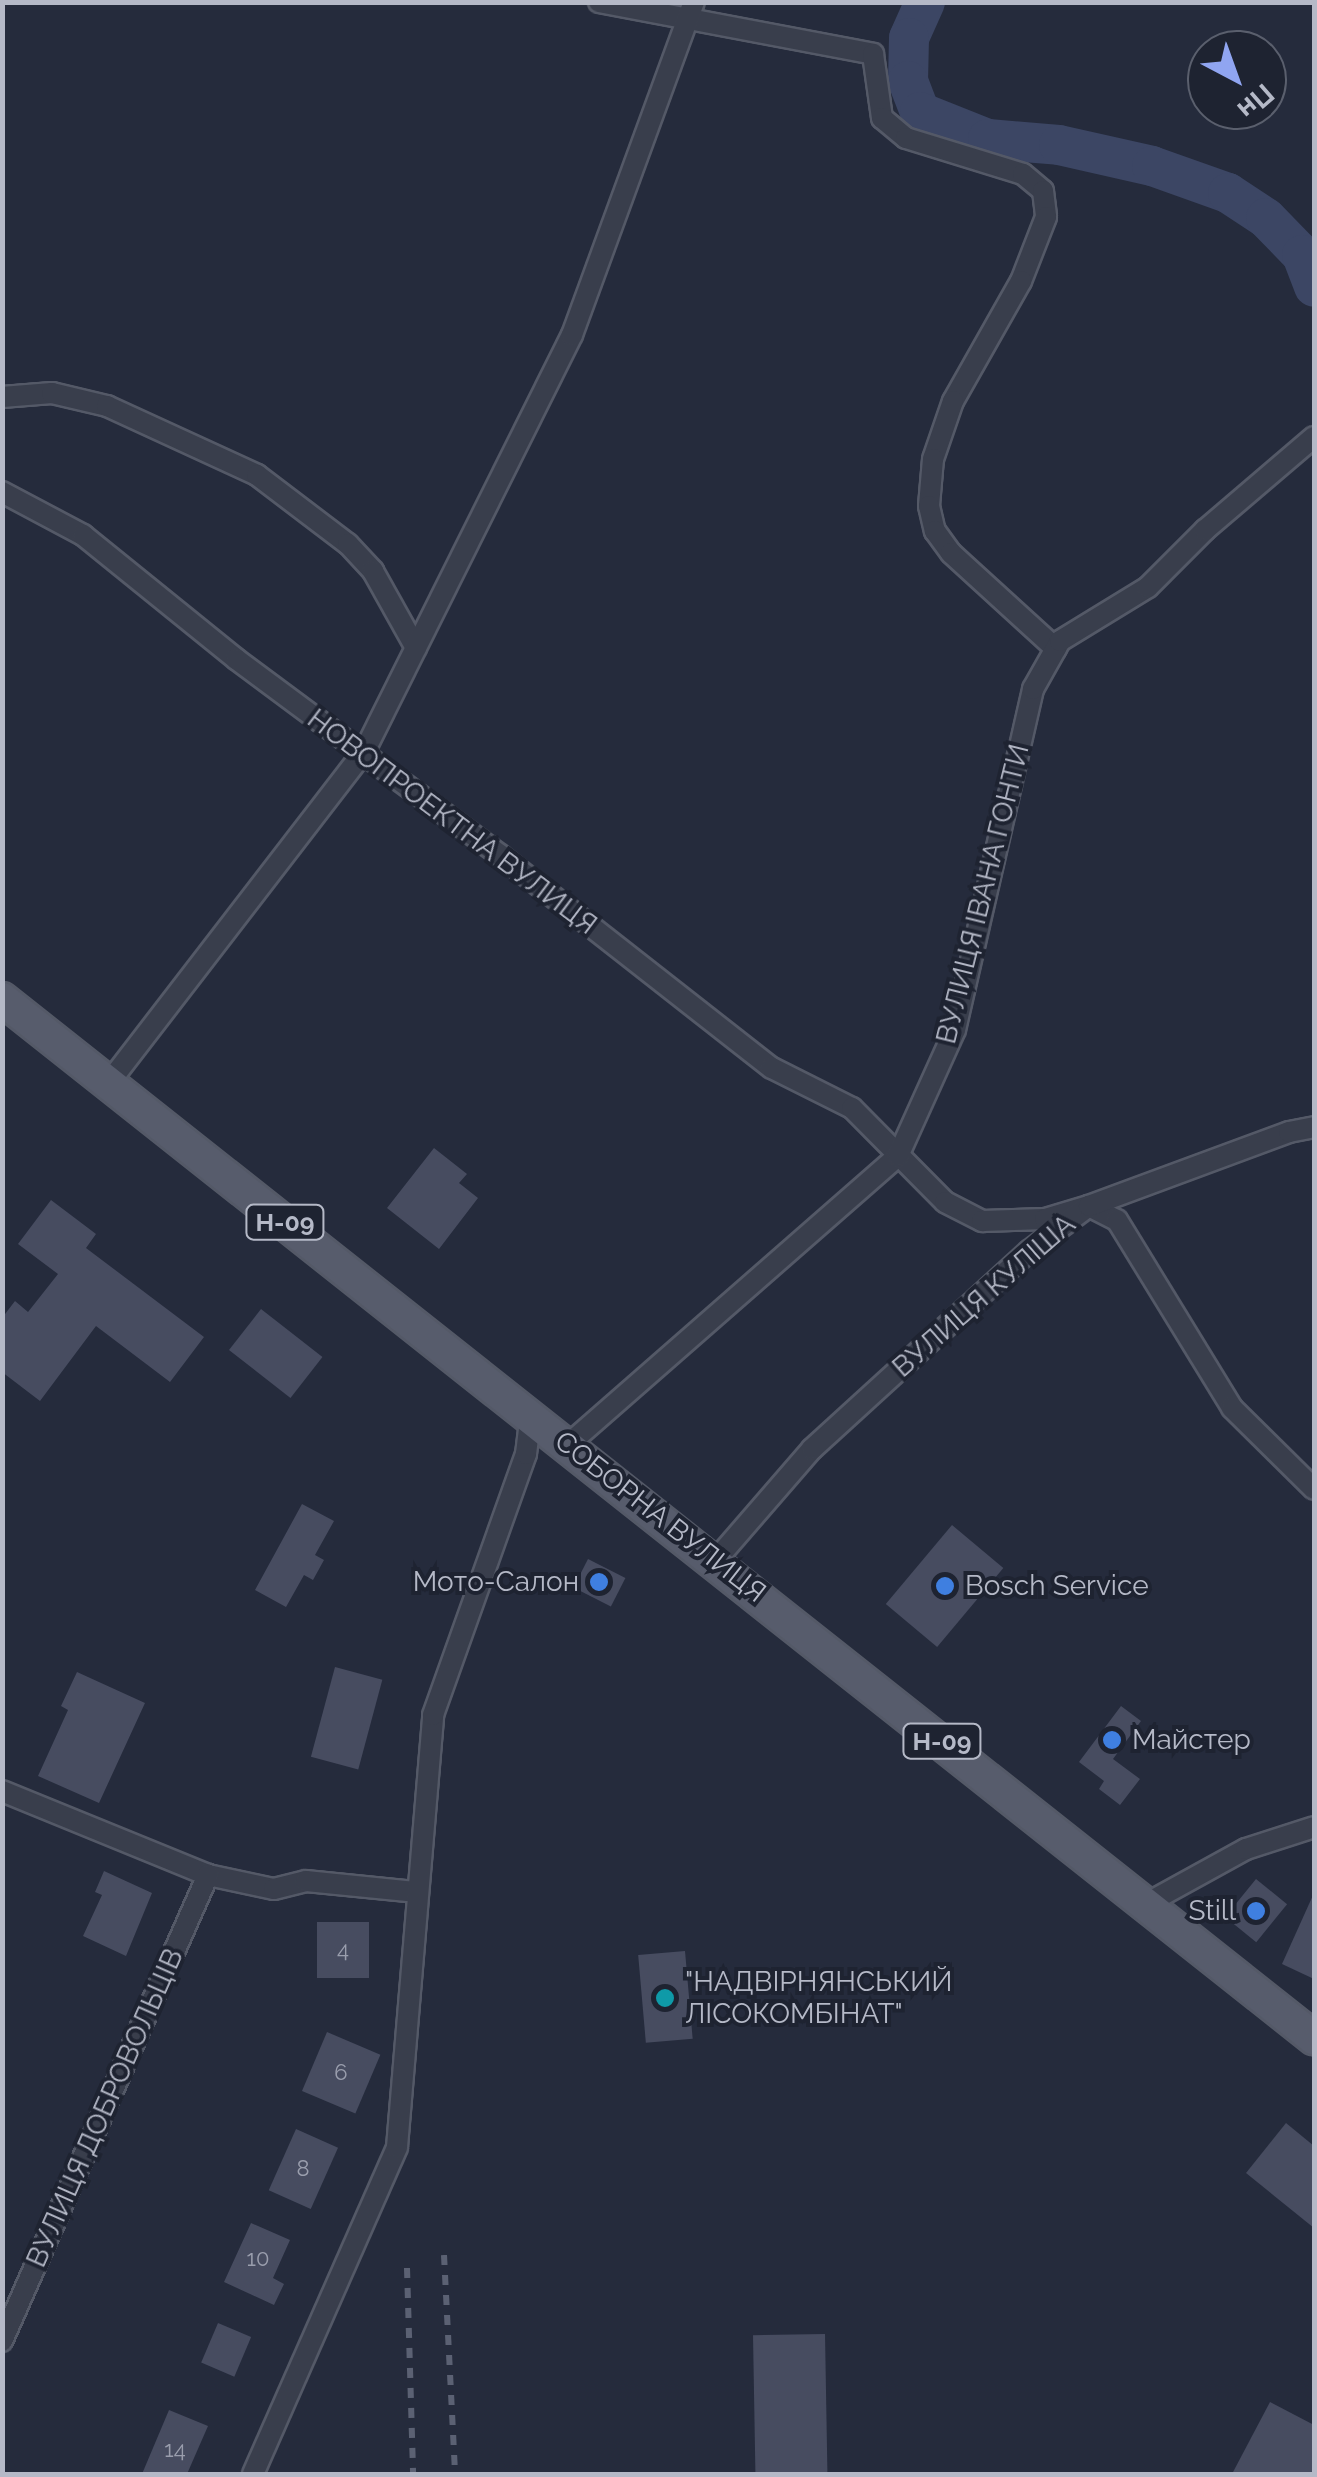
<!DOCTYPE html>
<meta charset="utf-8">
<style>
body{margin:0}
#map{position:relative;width:1317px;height:2477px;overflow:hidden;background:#252b3c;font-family:Raleway,sans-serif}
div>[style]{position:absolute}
.river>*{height:40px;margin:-20px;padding:0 20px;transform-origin:20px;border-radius:20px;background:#3c4664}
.building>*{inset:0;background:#474c60;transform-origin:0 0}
.roads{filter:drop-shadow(2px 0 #545967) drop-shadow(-2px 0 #545967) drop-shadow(0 2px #545967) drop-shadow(0 -2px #545967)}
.minor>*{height:20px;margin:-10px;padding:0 10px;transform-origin:10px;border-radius:10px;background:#393e4c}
.primary>*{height:32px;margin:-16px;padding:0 16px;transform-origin:16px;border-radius:16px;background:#575c6c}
.rail>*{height:6px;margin-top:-3px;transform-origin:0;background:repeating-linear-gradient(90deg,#5b6173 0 10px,transparent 0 20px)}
.dots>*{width:28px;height:28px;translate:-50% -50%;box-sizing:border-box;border:5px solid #1e2331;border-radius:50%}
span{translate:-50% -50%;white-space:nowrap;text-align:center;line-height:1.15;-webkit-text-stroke:8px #1e2331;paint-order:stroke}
.number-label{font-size:22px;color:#9a9ead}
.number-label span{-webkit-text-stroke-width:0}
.shield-label span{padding:2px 8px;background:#1e2331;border:2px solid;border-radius:8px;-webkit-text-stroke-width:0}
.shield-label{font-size:25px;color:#b5b9c7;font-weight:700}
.street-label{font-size:28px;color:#b5b9c7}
.poi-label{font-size:28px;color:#b5b9c7}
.right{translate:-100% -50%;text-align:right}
.left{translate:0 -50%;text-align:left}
.frame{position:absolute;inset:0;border:5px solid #b5b9c7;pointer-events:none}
.north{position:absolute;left:1187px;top:30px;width:100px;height:100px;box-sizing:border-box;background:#1e2331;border:2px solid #5a5f6d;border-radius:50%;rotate:139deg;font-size:28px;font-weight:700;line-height:40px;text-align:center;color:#b5b9c7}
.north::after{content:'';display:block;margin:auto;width:35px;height:45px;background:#90a5f1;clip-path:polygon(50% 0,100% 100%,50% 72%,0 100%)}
</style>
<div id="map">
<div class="river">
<div style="left:925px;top:2px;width:39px;rotate:114deg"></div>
<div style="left:909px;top:38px;width:43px;rotate:91.3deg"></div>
<div style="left:908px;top:81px;width:33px;rotate:69deg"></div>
<div style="left:920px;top:112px;width:73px;rotate:21.7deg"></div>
<div style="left:988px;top:139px;width:71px;rotate:4.8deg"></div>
<div style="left:1059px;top:145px;width:95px;rotate:12.7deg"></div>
<div style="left:1152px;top:166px;width:81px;rotate:19.6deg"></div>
<div style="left:1228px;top:193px;width:45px;rotate:33.3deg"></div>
<div style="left:1266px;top:218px;width:52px;rotate:45.8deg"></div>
<div style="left:1302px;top:255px;width:34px;rotate:69deg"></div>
</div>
<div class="building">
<div style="clip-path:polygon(434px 1148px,467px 1174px,459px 1183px,478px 1198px,439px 1249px,387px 1208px)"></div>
<div style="clip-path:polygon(51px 1200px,96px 1234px,86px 1248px,204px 1337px,170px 1382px,96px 1326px,40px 1401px,2px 1372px,2px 1318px,15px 1301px,28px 1312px,58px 1274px,18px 1244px)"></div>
<div style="left:261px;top:1309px;width:78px;height:52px;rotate:38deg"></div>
<div style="clip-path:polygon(302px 1504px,334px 1521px,315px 1555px,324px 1560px,313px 1580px,304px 1575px,286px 1607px,255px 1590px)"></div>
<div style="left:952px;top:1525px;width:67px;height:103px;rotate:40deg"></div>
<div style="left:588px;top:1559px;width:42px;height:32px;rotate:27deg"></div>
<div style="left:335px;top:1667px;width:49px;height:93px;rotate:15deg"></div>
<div style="clip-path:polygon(77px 1672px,145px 1703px,99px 1803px,38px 1776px,68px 1710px,61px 1706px)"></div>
<div style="clip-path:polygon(1121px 1706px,1141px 1721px,1113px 1759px,1140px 1779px,1120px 1805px,1099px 1789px,1104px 1781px,1079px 1762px)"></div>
<div style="clip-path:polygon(104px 1871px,152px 1893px,126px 1956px,83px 1936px,102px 1895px,95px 1892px)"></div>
<div style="left:1256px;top:1879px;width:40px;height:49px;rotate:39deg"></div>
<div style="clip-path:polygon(1314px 1893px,1314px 1979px,1282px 1964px)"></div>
<div style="left:317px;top:1922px;width:52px;height:56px"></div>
<div style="left:685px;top:1951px;width:88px;height:47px;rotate:85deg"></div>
<div style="left:327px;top:2032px;width:58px;height:64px;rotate:23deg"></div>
<div style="clip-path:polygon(1286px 2123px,1314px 2146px,1314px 2228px,1246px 2173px)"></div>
<div style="left:296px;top:2129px;width:46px;height:67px;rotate:24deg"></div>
<div style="clip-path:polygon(251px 2223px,290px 2240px,273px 2278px,284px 2284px,274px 2305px,224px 2282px)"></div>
<div style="left:218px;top:2323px;width:36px;height:43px;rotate:23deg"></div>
<div style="left:825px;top:2334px;width:140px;height:72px;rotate:89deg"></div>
<div style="clip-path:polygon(1270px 2402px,1314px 2425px,1314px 2474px,1232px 2474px)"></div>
<div style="clip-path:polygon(169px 2410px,208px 2426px,187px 2474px,142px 2474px)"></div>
</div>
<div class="roads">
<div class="minor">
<div style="left:599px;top:2px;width:279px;rotate:10.7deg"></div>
<div style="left:873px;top:54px;width:65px;rotate:82deg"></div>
<div style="left:882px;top:118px;width:31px;rotate:40deg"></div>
<div style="left:906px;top:138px;width:122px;rotate:17.1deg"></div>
<div style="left:1023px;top:174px;width:26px;rotate:40deg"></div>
<div style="left:1043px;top:191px;width:26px;rotate:83deg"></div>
<div style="left:1046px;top:217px;width:69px;rotate:111.3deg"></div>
<div style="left:1021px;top:281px;width:138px;rotate:119.5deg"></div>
<div style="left:953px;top:401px;width:61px;rotate:109deg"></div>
<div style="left:933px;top:459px;width:47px;rotate:94.9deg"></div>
<div style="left:929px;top:506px;width:26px;rotate:77deg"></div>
<div style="left:935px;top:531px;width:27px;rotate:54deg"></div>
<div style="left:951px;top:553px;width:142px;rotate:42.4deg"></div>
<div style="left:2px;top:397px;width:50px;rotate:-4.6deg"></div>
<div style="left:52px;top:393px;width:57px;rotate:13.3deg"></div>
<div style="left:107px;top:406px;width:165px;rotate:24.7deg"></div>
<div style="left:257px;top:475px;width:114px;rotate:37.2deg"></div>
<div style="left:348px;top:544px;width:37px;rotate:47deg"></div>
<div style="left:373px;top:571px;width:88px;rotate:60.8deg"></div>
<div style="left:2px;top:492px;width:92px;rotate:28deg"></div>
<div style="left:83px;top:535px;width:197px;rotate:39deg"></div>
<div style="left:236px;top:659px;width:329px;rotate:36.6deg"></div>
<div style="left:500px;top:855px;width:345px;rotate:38.1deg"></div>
<div style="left:772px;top:1068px;width:89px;rotate:26.6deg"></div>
<div style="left:852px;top:1108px;width:132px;rotate:45.3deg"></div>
<div style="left:945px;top:1202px;width:42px;rotate:27.2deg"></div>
<div style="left:982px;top:1221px;width:63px;rotate:-1.8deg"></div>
<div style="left:1045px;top:1219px;width:46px;rotate:-16.5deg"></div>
<div style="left:1089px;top:1206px;width:31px;rotate:27deg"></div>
<div style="left:1117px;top:1220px;width:220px;rotate:58.5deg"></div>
<div style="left:1232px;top:1408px;width:115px;rotate:44.6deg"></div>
<div style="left:108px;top:1084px;width:419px;rotate:-52.4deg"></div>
<div style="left:364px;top:752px;width:466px;rotate:-63.5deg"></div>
<div style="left:572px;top:335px;width:355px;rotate:-69.9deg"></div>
<div style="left:569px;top:1444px;width:437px;rotate:-41.2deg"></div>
<div style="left:898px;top:1156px;width:138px;rotate:-65.7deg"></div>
<div style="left:955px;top:1030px;width:350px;rotate:-77.1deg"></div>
<div style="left:1033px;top:689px;width:55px;rotate:-60.6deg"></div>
<div style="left:1060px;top:641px;width:103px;rotate:-31.5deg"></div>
<div style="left:1148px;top:587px;width:81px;rotate:-45deg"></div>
<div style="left:1205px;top:530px;width:143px;rotate:-40.5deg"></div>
<div style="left:715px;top:1561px;width:148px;rotate:-49.1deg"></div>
<div style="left:812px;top:1449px;width:294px;rotate:-42.4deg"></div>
<div style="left:1029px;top:1251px;width:75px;rotate:-36.9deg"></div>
<div style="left:1089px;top:1206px;width:213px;rotate:-20.3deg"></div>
<div style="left:1289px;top:1132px;width:25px;rotate:-11deg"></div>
<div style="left:2px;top:1791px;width:222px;rotate:22.2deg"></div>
<div style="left:208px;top:1875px;width:67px;rotate:12deg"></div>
<div style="left:274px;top:1889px;width:33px;rotate:-14deg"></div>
<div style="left:306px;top:1881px;width:112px;rotate:5.7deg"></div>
<div style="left:1146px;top:1904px;width:114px;rotate:-28.8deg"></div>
<div style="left:1246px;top:1849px;width:71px;rotate:-17.9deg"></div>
<div style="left:2px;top:2341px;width:510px;rotate:-66.15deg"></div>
<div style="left:253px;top:2474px;width:357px;rotate:-66.2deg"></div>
<div style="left:397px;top:2147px;width:433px;rotate:-85.2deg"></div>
<div style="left:433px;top:1715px;width:277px;rotate:-70.4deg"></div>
<div style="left:526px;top:1454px;width:38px;rotate:-83deg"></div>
</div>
<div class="primary">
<div style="left:2px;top:999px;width:1674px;rotate:38.38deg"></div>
</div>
</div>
<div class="rail">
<div style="left:444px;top:2255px;width:219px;rotate:87.1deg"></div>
<div style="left:407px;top:2268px;width:206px;rotate:88.3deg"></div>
</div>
<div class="dots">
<div style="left:599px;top:1582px;background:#3f7fe0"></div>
<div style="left:945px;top:1586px;background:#3f7fe0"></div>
<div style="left:1112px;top:1740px;background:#3f7fe0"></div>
<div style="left:1256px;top:1911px;background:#3f7fe0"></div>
<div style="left:665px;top:1998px;background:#0f9aa8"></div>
</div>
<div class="number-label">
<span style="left:343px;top:1950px">4</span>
<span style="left:341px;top:2073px">6</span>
<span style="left:303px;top:2169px">8</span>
<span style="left:258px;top:2259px">10</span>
<span style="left:175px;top:2450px">14</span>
</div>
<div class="shield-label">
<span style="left:285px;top:1222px">Н-09</span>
<span style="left:942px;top:1741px">Н-09</span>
</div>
<div class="street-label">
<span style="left:452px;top:822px;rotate:37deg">НОВОПРОЕКТНА ВУЛИЦЯ</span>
<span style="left:983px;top:894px;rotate:-76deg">ВУЛИЦЯ ІВАНА ГОНТИ</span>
<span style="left:984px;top:1296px;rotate:-41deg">ВУЛИЦЯ КУЛІША</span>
<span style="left:660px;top:1517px;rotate:38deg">СОБОРНА ВУЛИЦЯ</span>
<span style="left:105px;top:2108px;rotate:-66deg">ВУЛИЦЯ ДОБРОВОЛЬЦІВ</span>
</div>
<div class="poi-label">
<span class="right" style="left:579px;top:1582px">Мото-Салон</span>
<span class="left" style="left:965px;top:1586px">Bosch Service</span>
<span class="left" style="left:1132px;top:1740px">Майстер</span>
<span class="right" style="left:1236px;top:1911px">Still</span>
<span class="left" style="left:685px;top:1998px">"НАДВІРНЯНСЬКИЙ<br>ЛІСОКОМБІНАТ"</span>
</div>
<div class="frame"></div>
<div class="north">Пн</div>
</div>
